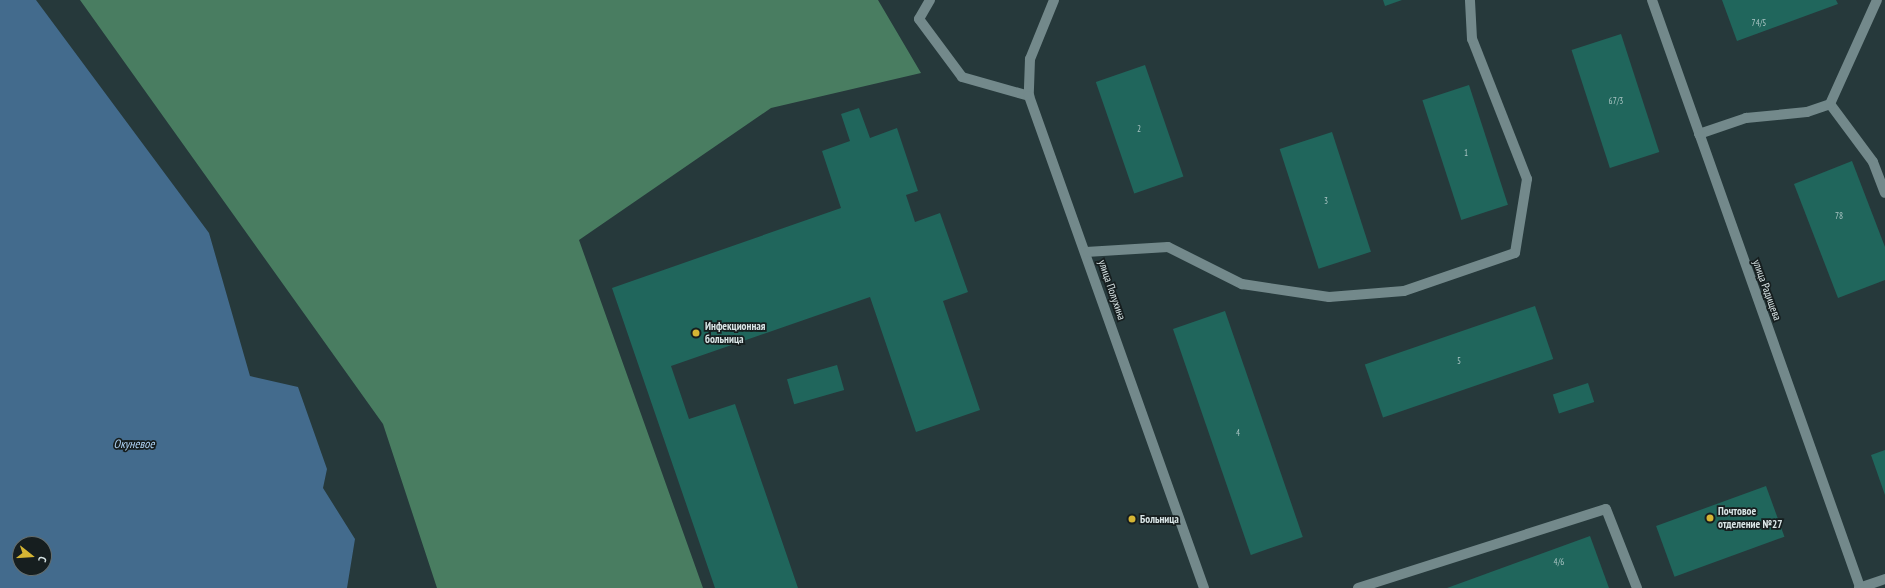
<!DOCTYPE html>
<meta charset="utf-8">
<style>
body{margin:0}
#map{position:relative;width:1885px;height:588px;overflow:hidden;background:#26393b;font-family:"PT Sans Narrow",sans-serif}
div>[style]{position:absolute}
.forest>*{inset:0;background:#497d61}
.water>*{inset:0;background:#436b8d}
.building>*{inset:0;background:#20665c;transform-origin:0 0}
.minor>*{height:10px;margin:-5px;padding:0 5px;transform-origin:5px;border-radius:5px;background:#73898b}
.dots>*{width:11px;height:11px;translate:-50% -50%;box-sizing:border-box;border:2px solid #161e1f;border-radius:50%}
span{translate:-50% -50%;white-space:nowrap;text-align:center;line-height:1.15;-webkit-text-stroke:3.5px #161e1f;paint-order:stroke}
.number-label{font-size:9px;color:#abc5c4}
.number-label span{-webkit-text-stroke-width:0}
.street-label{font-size:11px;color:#d9e5e6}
.poi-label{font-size:11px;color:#d9e5e6;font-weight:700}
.left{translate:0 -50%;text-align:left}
.water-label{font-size:12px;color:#add1f3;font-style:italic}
.north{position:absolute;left:12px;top:536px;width:40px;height:40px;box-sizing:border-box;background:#161e1f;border:1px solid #646e6f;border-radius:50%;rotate:107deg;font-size:11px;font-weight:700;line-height:16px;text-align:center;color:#d9e5e6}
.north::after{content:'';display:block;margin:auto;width:14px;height:18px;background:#d5b534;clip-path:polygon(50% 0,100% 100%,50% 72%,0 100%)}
</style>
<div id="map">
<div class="forest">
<div style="clip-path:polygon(80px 0,878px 0,921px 73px,771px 108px,579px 240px,703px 588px,437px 588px,383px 424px)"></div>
</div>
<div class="water">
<div style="clip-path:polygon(evenodd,0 0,36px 0,209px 233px,250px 376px,298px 387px,327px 469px,323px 488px,355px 539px,347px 588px,0 588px,0 0,20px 544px,44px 544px,44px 568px,20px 568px,20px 544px)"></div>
</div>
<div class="building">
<div style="clip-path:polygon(1383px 0,1402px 0,1385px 6px)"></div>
<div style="clip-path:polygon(1722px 0,1836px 0,1838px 4px,1737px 41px)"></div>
<div style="left:1621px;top:34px;width:124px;height:52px;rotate:72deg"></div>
<div style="left:1145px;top:65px;width:118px;height:52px;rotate:71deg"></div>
<div style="left:1469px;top:85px;width:126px;height:49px;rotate:72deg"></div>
<div style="clip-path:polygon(859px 108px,870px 138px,897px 128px,918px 191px,906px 195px,915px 222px,940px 213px,968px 292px,943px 301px,980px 410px,916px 432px,870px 297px,671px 366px,689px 419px,735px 404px,798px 588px,715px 588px,612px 288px,841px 208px,822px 151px,850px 141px,841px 114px)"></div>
<div style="left:1332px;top:132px;width:126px;height:55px;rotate:72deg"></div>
<div style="clip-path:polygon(1852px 161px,1885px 247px,1885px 280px,1838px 298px,1794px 184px)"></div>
<div style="left:1535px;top:306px;width:56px;height:180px;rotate:71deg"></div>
<div style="left:1225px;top:311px;width:239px;height:55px;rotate:71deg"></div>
<div style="left:837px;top:365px;width:26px;height:52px;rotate:74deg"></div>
<div style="left:1588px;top:383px;width:20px;height:37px;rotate:72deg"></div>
<div style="clip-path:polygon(1885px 450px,1885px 495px,1871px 455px)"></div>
<div style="left:1766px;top:486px;width:54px;height:117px;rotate:70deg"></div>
<div style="clip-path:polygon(1590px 536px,1609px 588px,1447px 588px)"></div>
</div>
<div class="minor">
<div style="left:930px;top:0;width:22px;rotate:120deg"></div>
<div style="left:919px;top:19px;width:72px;rotate:53.4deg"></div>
<div style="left:962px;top:77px;width:70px;rotate:15.8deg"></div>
<div style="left:1054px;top:0;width:64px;rotate:112.1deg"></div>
<div style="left:1030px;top:59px;width:37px;rotate:92deg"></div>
<div style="left:1029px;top:96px;width:522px;rotate:70.42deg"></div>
<div style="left:1652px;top:0;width:623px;rotate:70.49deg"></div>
<div style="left:1830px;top:104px;width:72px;rotate:53.4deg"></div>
<div style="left:1873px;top:162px;width:33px;rotate:69deg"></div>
<div style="left:1699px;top:134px;width:50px;rotate:-18.8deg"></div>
<div style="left:1746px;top:118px;width:61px;rotate:-5.6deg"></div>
<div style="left:1807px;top:112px;width:24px;rotate:-19deg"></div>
<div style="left:1830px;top:104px;width:114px;rotate:-65.7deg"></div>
<div style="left:1086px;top:252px;width:82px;rotate:-3.5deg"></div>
<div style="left:1168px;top:247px;width:83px;rotate:26.6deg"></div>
<div style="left:1242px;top:284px;width:88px;rotate:8.5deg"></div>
<div style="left:1329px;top:297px;width:75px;rotate:-4.6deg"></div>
<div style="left:1404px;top:291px;width:117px;rotate:-18.9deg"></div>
<div style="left:1515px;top:253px;width:75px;rotate:-80.8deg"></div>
<div style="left:1527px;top:179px;width:150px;rotate:-111.4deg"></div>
<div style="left:1472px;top:39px;width:39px;rotate:-93deg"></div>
<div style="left:1358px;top:588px;width:260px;rotate:-17.7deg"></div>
<div style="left:1606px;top:509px;width:85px;rotate:68.6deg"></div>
<div style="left:1859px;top:588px;width:28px;rotate:-19deg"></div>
</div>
<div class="dots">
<div style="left:696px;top:333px;background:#d5b534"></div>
<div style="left:1710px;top:518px;background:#d5b534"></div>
<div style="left:1132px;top:519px;background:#d5b534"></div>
</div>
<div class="number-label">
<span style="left:1759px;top:23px">74/5</span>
<span style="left:1616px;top:101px">67/3</span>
<span style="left:1139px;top:129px">2</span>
<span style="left:1466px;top:153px">1</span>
<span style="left:1326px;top:201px">3</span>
<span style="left:1839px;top:216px">78</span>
<span style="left:1459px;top:361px">5</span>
<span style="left:1238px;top:433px">4</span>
<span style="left:1559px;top:562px">4/6</span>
</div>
<div class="street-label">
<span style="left:1112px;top:290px;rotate:71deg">улица Полухина</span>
<span style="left:1767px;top:290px;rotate:70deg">улица Радищева</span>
</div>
<div class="poi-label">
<span class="left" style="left:705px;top:333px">Инфекционная<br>больница</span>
<span class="left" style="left:1718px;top:518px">Почтовое<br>отделение №27</span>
<span class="left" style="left:1140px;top:519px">Больница</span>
</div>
<div class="water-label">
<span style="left:134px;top:444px">Окуневое</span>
</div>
<div class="north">С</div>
</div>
